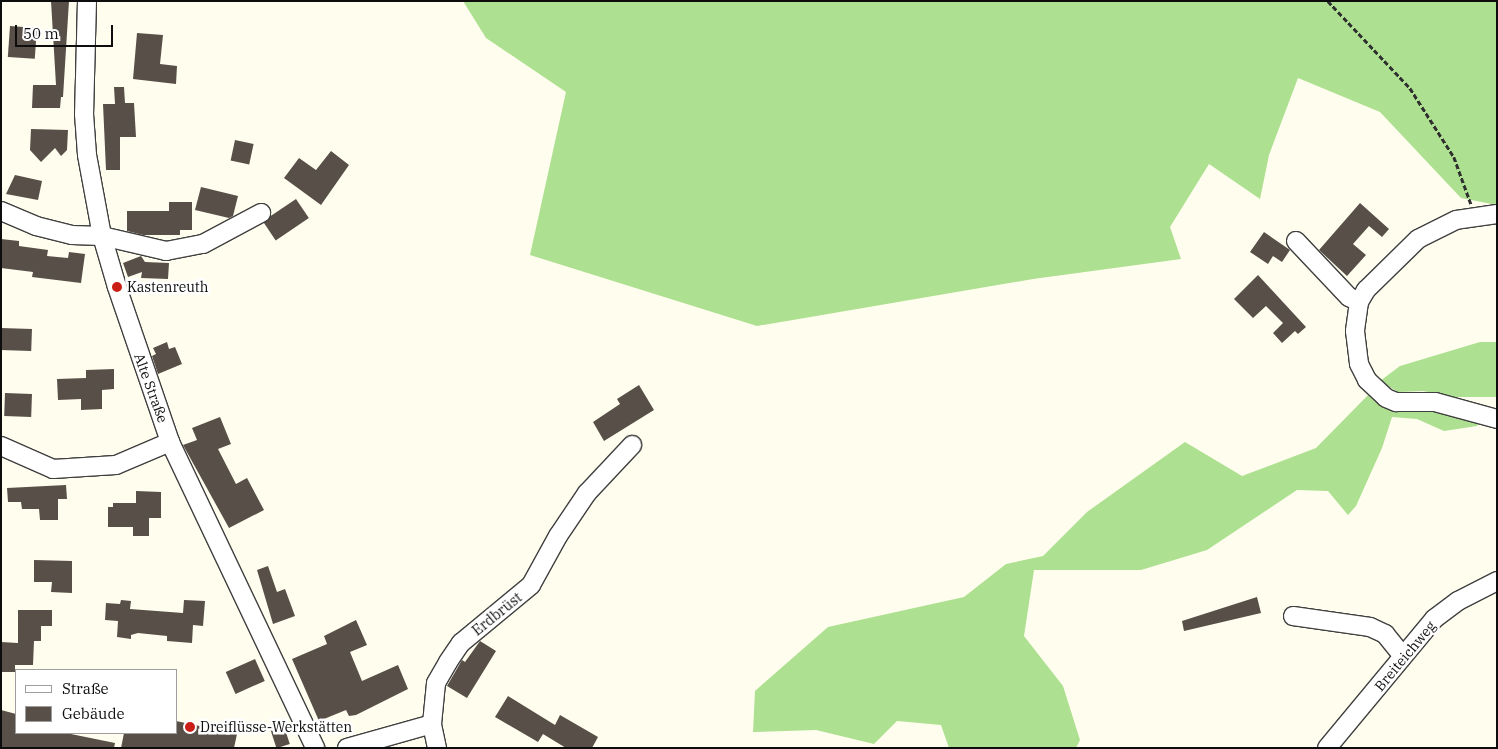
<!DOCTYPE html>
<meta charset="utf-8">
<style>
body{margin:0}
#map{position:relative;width:1498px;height:749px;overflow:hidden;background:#fffded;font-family:"IBM Plex Serif",serif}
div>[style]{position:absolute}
.forest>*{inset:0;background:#ade090}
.building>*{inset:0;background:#574f48;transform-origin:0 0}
.path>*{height:2.5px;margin-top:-1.25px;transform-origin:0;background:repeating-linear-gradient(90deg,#2f2f2f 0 5px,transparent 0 7.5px)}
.roads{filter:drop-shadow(1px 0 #404040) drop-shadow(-1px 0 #404040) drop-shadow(0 1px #404040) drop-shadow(0 -1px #404040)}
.minor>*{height:18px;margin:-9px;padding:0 9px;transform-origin:9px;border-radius:9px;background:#fff}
.dots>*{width:14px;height:14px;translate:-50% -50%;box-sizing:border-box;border:2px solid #fff;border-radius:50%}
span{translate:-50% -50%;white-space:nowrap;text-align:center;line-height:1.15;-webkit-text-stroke:5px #fff;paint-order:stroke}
.poi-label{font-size:14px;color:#0d0d0d}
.left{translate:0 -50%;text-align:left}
.street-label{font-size:14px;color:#0d0d0d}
.frame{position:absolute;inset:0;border:2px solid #0d0d0d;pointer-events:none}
.legend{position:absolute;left:15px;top:669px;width:162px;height:65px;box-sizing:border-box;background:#fff;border:1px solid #9e9e9e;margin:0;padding:6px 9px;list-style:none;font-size:15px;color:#0d0d0d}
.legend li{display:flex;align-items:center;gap:10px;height:25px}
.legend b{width:25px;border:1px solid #9e9e9e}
.scale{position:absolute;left:15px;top:25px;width:98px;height:22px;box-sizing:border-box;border:2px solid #0d0d0d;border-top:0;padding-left:6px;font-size:15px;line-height:18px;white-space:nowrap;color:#0d0d0d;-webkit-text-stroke:4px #fff;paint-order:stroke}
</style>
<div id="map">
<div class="forest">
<div style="clip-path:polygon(463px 1px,1497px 1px,1497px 205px,1461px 198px,1380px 112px,1298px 78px,1269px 155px,1260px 199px,1209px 164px,1170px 227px,1181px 259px,1033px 279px,757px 326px,530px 255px,566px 92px,486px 38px)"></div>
<div style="clip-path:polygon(1480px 342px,1497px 342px,1497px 397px,1455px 397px,1423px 391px,1398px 392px,1380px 381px,1400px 366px)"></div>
<div style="clip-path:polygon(1371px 392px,1482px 419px,1477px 426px,1444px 431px,1417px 419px,1392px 417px,1382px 448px,1356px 506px,1348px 515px,1328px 491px,1297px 490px,1207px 550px,1141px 570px,1034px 570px,1024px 636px,1063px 686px,1080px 740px,1076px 748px,949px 748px,941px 725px,897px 721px,874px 744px,816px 730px,753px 732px,755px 691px,828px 627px,964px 597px,1006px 564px,1043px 556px,1087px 512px,1185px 442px,1242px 476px,1316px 448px)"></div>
</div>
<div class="building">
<div style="clip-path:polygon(51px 1px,69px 1px,63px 97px,61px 97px,60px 108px,32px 108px,33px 85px,56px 85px)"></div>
<div style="left:10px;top:26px;width:27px;height:31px;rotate:4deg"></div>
<div style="clip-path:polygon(137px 33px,163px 35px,160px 64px,177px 66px,176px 84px,133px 79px)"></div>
<div style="clip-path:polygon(114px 87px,124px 87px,125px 103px,134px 103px,136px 137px,120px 137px,120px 170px,106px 170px,103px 104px,115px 104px)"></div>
<div style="clip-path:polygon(31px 129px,68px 130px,67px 150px,61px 156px,55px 148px,41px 162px,30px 150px)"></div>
<div style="left:235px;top:140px;width:19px;height:21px;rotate:12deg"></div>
<div style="clip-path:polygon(331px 151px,349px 165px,321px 205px,284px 178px,299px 158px,316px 170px)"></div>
<div style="clip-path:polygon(15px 175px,42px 181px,38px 200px,6px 194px)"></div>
<div style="clip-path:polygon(201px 187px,238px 196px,233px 216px,229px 218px,195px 210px)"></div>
<div style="left:296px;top:199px;width:23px;height:40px;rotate:56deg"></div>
<div style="clip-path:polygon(169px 202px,192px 202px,192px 230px,180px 230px,180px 235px,143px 235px,127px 231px,127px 211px,169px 211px)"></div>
<div style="clip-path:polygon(1360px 203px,1389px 229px,1382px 237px,1369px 226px,1353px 244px,1366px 255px,1347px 276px,1319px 250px)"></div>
<div style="clip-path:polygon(1264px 232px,1290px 250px,1282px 262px,1273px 256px,1268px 264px,1250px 252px)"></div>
<div style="clip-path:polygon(1px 239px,19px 241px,19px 246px,48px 250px,47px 256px,68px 258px,69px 252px,85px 254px,81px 283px,32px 277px,33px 272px,1px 268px)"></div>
<div style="clip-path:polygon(141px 256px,145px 262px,169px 263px,168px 279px,141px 278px,142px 272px,128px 277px,123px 263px)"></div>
<div style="clip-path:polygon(1258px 275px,1306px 327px,1298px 334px,1295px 331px,1282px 343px,1273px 333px,1283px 323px,1266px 306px,1253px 318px,1234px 299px)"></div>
<div style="left:1px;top:328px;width:31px;height:22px;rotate:2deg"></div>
<div style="clip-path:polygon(167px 342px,169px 349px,175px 347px,182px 364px,158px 374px,152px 356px,156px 354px,153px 348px)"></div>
<div style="clip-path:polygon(114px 369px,114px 389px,102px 390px,102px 409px,81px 410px,81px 399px,58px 400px,57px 379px,86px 378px,86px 370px)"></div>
<div style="clip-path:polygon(639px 385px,654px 410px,604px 441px,593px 422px,620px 404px,617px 399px)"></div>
<div style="left:5px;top:393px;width:27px;height:23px;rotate:2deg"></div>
<div style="clip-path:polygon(220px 417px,231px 444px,218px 449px,236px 484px,247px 478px,264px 510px,229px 528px,183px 445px,197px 440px,192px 428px)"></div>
<div style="clip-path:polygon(66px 485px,67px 499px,58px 499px,58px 520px,40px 520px,39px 509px,22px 509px,21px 502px,8px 502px,7px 488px)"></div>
<div style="clip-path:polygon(136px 491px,161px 492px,161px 518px,149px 518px,149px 536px,133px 536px,133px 527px,108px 527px,108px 507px,113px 507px,113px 503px,136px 503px)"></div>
<div style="clip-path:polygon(34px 560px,72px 561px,72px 593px,51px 592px,52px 582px,34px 582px)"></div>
<div style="clip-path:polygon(268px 566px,277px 592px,285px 589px,295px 616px,273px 624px,257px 570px)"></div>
<div style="clip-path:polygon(1257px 597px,1261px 613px,1184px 631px,1182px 621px)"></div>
<div style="clip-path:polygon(121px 600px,131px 601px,130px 609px,183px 613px,184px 600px,205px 601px,203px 626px,193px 625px,192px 643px,167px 641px,167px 636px,138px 633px,131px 635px,131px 639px,117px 637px,118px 621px,105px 620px,106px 603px,120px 604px)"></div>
<div style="clip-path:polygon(18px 610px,52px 610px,52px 626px,41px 626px,41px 641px,34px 641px,33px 665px,15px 665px,15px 672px,1px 672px,1px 642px,18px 643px)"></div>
<div style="clip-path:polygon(356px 620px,367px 645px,350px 652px,362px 681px,398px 665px,408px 689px,356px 715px,349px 716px,346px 710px,319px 721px,292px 659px,327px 644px,324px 636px)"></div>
<div style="clip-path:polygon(480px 641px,496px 651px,467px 698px,447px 686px,462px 660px,465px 662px)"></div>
<div style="left:255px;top:659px;width:24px;height:32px;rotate:66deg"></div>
<div style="clip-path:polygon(508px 696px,555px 725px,560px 715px,598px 737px,592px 748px,566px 748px,543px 734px,538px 742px,495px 717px)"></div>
<div style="clip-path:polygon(1px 710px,16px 714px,16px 733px,66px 733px,115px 743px,114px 748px,1px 748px)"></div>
<div style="clip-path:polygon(176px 721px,237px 734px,234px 748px,121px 748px,124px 733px,176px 733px)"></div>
<div style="left:283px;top:723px;width:22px;height:14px;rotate:72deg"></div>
</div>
<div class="path">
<div style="left:1328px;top:1px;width:120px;rotate:46.7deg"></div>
<div style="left:1410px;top:88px;width:82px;rotate:57.5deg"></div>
<div style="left:1454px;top:157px;width:50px;rotate:70.1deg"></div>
</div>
<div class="roads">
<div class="minor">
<div style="left:87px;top:1px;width:113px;rotate:91.5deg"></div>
<div style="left:84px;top:114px;width:41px;rotate:85.8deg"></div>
<div style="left:87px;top:155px;width:82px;rotate:79.5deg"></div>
<div style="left:102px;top:236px;width:53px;rotate:73.6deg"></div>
<div style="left:117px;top:287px;width:164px;rotate:71.1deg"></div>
<div style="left:170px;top:442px;width:339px;rotate:64.6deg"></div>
<div style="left:1px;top:211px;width:38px;rotate:23deg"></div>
<div style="left:36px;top:226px;width:37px;rotate:14deg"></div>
<div style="left:72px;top:235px;width:30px;rotate:2deg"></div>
<div style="left:102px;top:236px;width:66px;rotate:13.2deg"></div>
<div style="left:166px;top:251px;width:38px;rotate:-11deg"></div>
<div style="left:203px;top:244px;width:66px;rotate:-28.1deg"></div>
<div style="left:1497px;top:214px;width:41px;rotate:171.7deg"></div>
<div style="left:1456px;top:220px;width:42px;rotate:153.4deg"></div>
<div style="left:1418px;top:239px;width:73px;rotate:135.6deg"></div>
<div style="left:1366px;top:290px;width:14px;rotate:120deg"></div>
<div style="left:1359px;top:302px;width:29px;rotate:98deg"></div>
<div style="left:1355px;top:331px;width:33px;rotate:83deg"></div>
<div style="left:1359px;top:364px;width:18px;rotate:63deg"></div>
<div style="left:1367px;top:380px;width:26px;rotate:43deg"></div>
<div style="left:1386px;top:398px;width:11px;rotate:22deg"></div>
<div style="left:1396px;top:402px;width:39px"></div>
<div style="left:1435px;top:402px;width:64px;rotate:15.3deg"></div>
<div style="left:1296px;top:241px;width:77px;rotate:46.6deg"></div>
<div style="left:1349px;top:297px;width:11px;rotate:27deg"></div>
<div style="left:1px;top:446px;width:57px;rotate:23.9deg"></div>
<div style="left:53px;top:469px;width:63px;rotate:-3.6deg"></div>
<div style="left:116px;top:465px;width:59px;rotate:-23.1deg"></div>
<div style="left:1293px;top:616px;width:78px;rotate:8.1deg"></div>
<div style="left:1370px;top:627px;width:17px;rotate:25deg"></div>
<div style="left:1385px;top:634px;width:27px;rotate:51deg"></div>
<div style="left:347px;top:748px;width:88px;rotate:-15.8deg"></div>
<div style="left:437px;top:748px;width:25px;rotate:-102deg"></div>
<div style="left:432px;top:724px;width:41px;rotate:-84.4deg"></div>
<div style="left:436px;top:683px;width:24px;rotate:-60deg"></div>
<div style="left:448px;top:662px;width:23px;rotate:-56deg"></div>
<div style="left:461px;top:643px;width:91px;rotate:-39.6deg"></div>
<div style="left:531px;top:585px;width:56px;rotate:-61.1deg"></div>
<div style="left:558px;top:536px;width:52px;rotate:-56deg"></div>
<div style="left:587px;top:493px;width:66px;rotate:-46.8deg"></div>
<div style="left:1327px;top:748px;width:168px;rotate:-50.3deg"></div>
<div style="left:1434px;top:619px;width:30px;rotate:-37deg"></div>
<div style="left:1458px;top:601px;width:44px;rotate:-27.1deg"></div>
</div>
</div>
<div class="dots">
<div style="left:117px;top:287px;background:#cb1e17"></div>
<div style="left:190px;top:727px;background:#cb1e17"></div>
</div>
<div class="poi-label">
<span class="left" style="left:127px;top:287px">Kastenreuth</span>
<span class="left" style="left:200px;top:727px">Dreiflüsse-Werkstätten</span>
</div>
<div class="street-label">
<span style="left:151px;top:388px;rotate:70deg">Alte Straße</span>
<span style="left:497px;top:614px;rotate:-39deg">Erdbrüst</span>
<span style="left:1405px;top:656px;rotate:-50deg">Breiteichweg</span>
</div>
<div class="frame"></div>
<ul class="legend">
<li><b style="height:6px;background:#fff"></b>Straße</li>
<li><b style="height:14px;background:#574f48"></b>Gebäude</li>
</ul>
<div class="scale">50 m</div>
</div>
